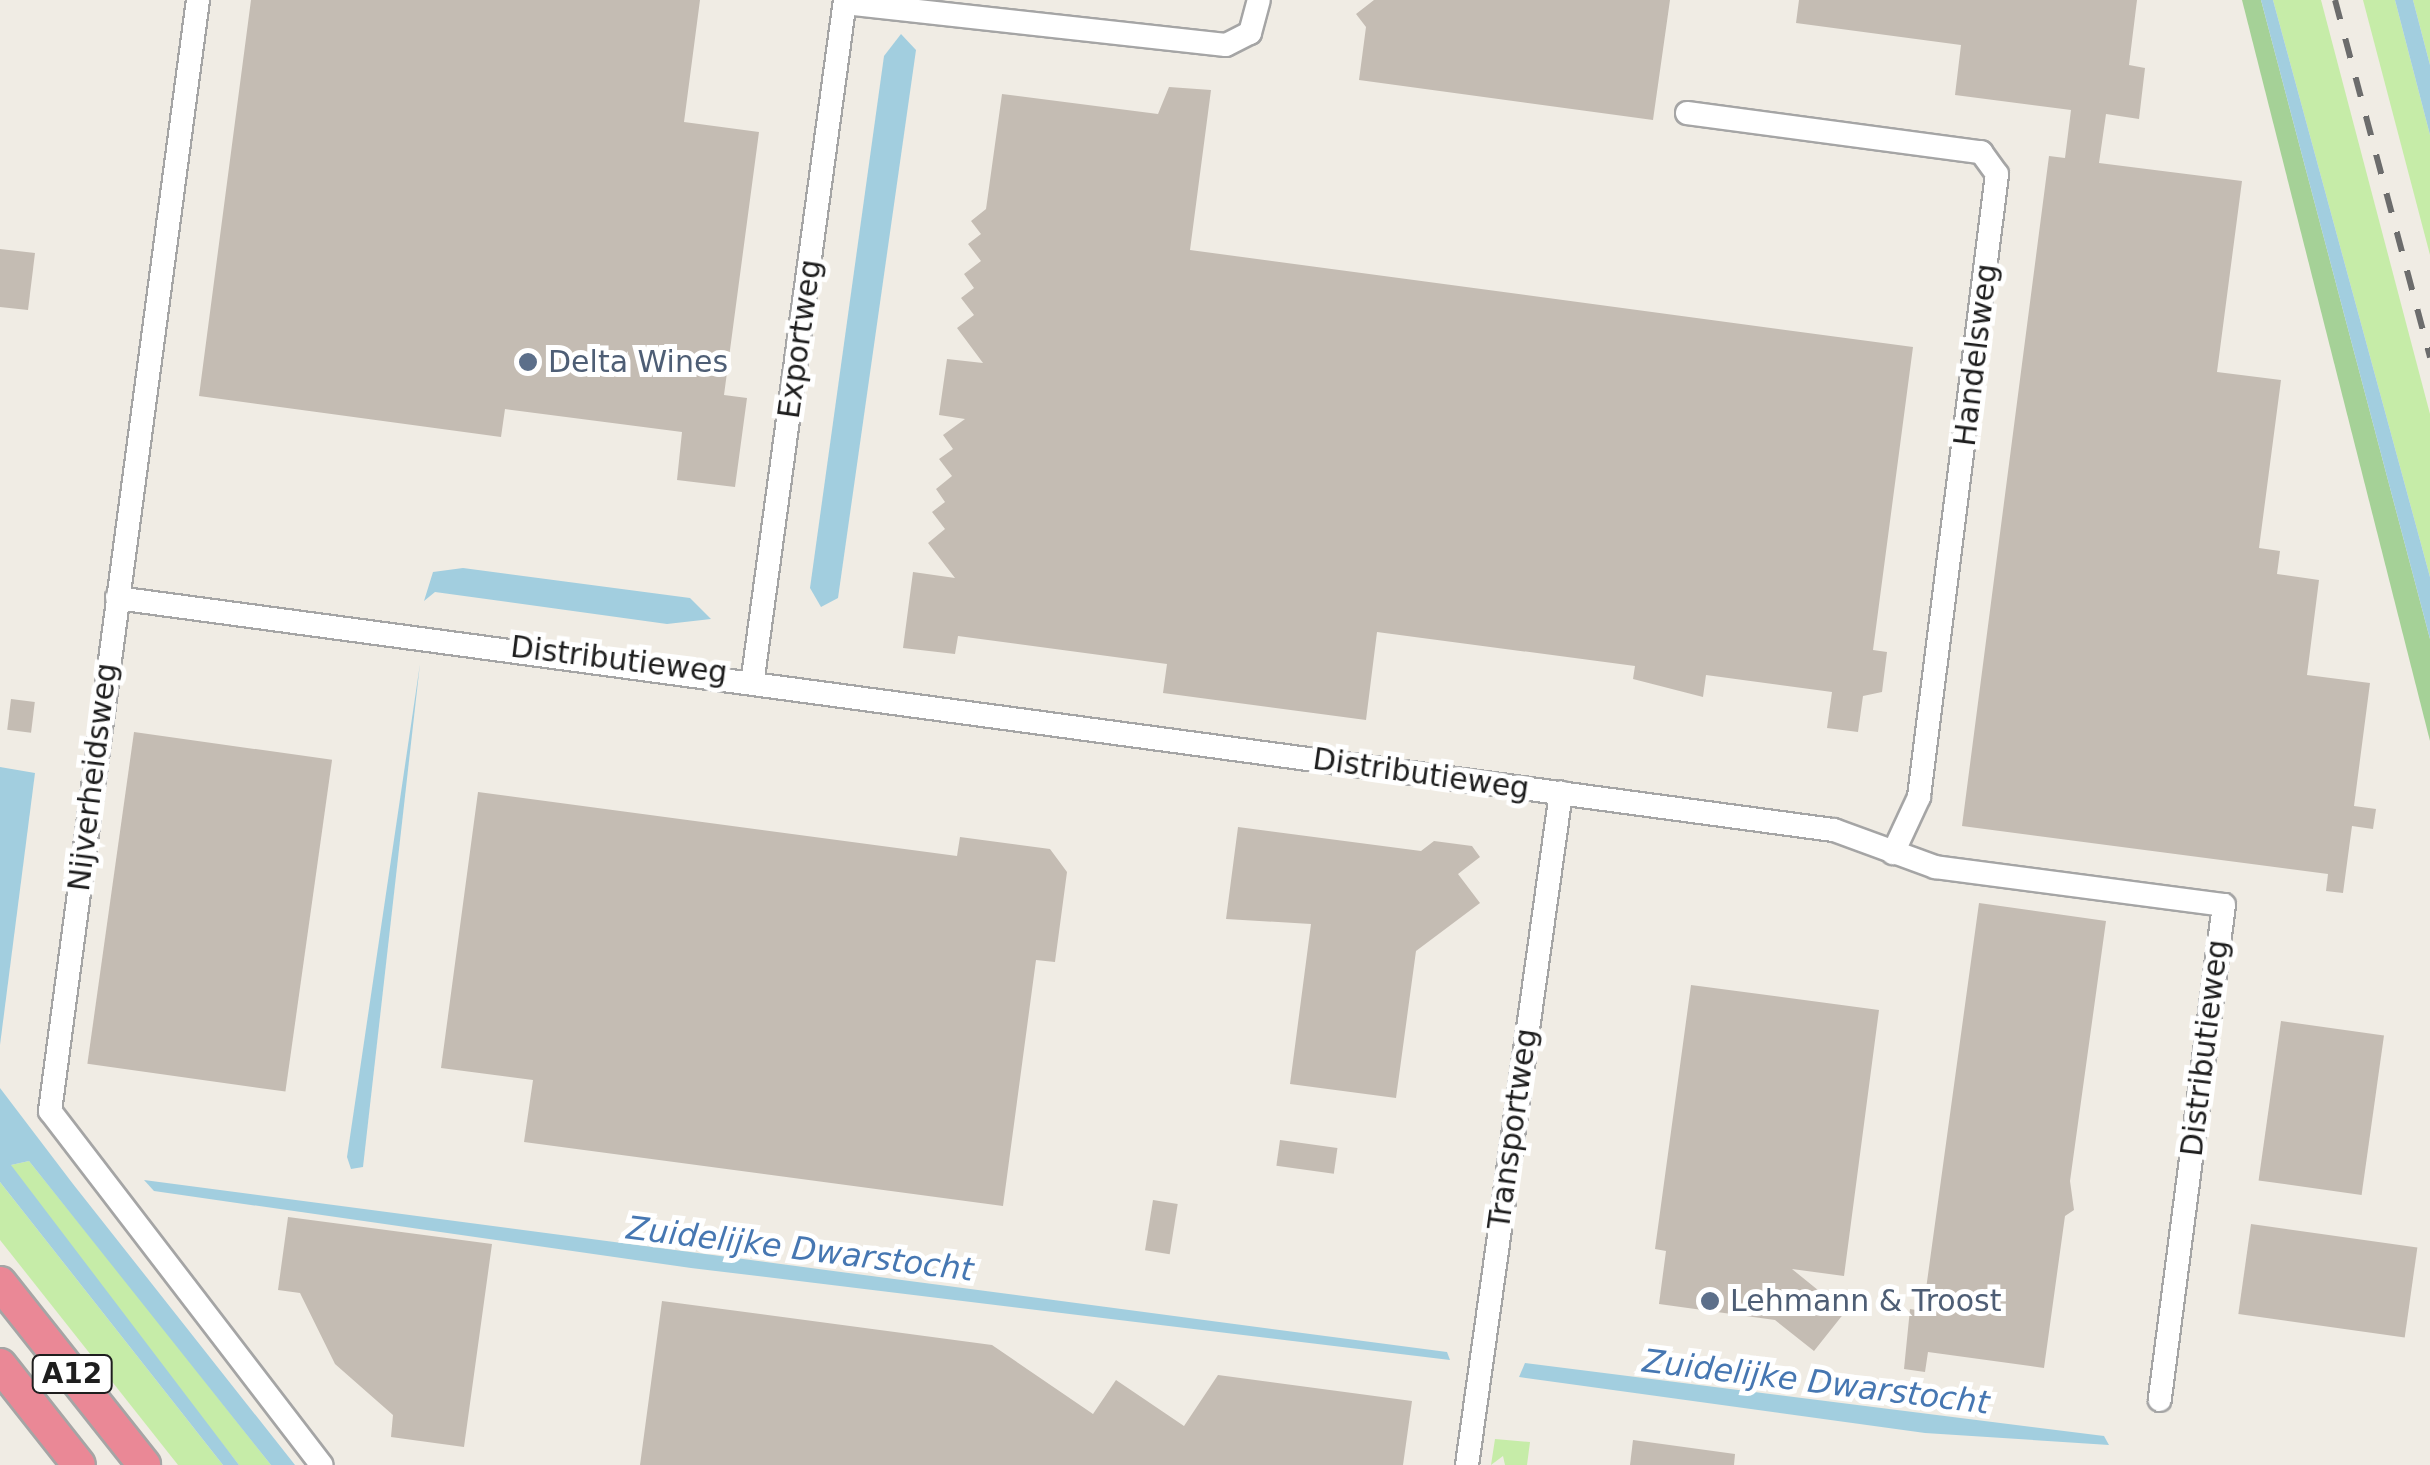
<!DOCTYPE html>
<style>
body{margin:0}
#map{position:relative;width:2430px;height:1465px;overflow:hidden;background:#f0ece4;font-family:"DejaVu Sans",sans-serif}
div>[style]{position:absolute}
.grass>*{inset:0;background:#c6eca8}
.forest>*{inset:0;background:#a5d197}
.water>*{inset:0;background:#a2cedf}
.building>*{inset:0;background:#c4bcb3;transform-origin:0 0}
.roads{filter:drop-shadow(2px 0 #a5a5a5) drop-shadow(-2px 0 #a5a5a5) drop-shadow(0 2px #a5a5a5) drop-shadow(0 -2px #a5a5a5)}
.minor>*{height:22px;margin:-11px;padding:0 11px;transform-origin:11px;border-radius:11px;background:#fff}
.highway>*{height:32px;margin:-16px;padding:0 16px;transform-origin:16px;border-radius:16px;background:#ea8896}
.rail>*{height:6px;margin-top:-3px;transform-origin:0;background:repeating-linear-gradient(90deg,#6c6c6c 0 20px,transparent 0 40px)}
.dots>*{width:28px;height:28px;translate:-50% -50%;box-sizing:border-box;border:5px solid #fff;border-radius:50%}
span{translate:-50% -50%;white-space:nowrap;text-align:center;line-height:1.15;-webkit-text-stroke:10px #fff;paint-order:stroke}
.shield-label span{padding:2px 8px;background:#fff;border:2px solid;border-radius:8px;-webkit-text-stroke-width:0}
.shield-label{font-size:28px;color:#1e1e1e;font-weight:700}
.street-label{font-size:30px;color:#1e1e1e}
.service-label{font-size:30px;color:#4e5e75}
.left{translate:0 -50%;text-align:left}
.water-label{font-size:32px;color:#4677b2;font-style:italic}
</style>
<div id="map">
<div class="grass">
<div style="clip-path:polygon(2273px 0,2321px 0,2430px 414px,2430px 577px)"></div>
<div style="clip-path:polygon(2363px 0,2395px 0,2430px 135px,2430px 255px)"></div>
<div style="clip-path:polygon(2413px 0,2430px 0,2430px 65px)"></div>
<div style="clip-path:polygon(29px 1161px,132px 1289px,271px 1465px,239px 1465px,14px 1180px,11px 1165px)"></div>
<div style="clip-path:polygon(0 1182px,223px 1465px,178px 1465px,0 1240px)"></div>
<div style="clip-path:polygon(1495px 1439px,1530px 1442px,1527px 1465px,1505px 1465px,1503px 1456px,1491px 1465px)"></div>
</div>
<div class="forest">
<div style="clip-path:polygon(2242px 0,2261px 0,2430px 639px,2430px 741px)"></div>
</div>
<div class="water">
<div style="clip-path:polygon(2261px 0,2273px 0,2430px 577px,2430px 639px)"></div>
<div style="clip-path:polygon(2395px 0,2413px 0,2430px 65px,2430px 135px)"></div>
<div style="clip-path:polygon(901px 34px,916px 50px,838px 598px,821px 607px,810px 588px,884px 56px)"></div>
<div style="clip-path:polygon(463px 568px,690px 598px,711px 619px,667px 624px,435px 592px,424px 601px,433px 572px)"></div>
<div style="clip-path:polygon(420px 664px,363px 1167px,351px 1169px,347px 1157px)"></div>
<div style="clip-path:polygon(0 767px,35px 773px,0 1045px)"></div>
<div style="clip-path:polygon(0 1088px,73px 1184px,295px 1465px,271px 1465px,29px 1161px,11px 1165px,239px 1465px,223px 1465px,0 1182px)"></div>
<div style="clip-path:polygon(144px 1180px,1447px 1352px,1450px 1360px,691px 1268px,154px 1191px)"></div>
<div style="clip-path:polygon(1525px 1363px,2104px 1436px,2109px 1445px,1925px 1433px,1519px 1377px)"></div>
</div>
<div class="building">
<div style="clip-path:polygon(251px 0,700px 0,684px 122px,759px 132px,724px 395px,747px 398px,735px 487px,677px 480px,682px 432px,505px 409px,501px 437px,199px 396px)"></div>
<div style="clip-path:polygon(1374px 0,1670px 0,1653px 120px,1359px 80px,1366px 27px,1356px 14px)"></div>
<div style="clip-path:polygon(1799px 0,2137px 0,2129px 65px,2145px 68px,2139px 119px,2106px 114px,2099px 163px,2242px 181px,2217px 372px,2281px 380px,2259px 548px,2280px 551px,2277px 574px,2319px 580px,2307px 675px,2370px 683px,2354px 806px,2376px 809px,2373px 829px,2352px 826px,2343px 893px,2326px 891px,2328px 874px,1962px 826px,2049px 156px,2065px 158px,2071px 110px,1955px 95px,1961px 45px,1796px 23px)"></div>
<div style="clip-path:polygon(1169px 87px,1211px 90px,1190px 250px,1913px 347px,1873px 650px,1887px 652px,1882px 692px,1863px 696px,1858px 732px,1827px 728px,1832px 692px,1706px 675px,1703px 697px,1633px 679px,1635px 666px,1377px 632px,1366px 720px,1163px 693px,1167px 664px,958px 636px,955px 654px,903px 648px,913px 572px,955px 578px,928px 543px,945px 529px,932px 512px,945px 502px,936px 489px,952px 476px,939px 459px,953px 449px,943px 435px,965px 419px,939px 415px,947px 359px,983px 363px,957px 328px,974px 315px,961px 298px,974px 288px,964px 274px,981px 261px,968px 244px,981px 234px,971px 221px,986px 209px,1002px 94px,1158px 114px)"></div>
<div style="clip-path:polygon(0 249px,35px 253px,28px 310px,0 307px)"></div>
<div style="left:11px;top:699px;width:24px;height:31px;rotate:7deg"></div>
<div style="left:134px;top:732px;width:200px;height:335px;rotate:8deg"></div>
<div style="clip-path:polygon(478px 792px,957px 856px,960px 837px,1050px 849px,1067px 872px,1055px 962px,1036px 960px,1003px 1206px,524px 1142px,533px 1080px,441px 1068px)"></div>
<div style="clip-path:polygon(1238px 827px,1421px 851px,1434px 841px,1472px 846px,1480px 857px,1458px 874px,1480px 903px,1416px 951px,1396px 1098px,1290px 1084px,1311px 924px,1226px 919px)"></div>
<div style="clip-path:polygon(1979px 903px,2106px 921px,2070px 1181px,2074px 1210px,2065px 1216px,2044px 1368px,1928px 1352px,1925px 1372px,1904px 1369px,1910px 1309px,1923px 1311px)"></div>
<div style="clip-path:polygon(1691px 985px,1879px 1010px,1844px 1276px,1792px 1269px,1845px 1312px,1814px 1351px,1775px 1320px,1659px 1304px,1666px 1251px,1655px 1249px)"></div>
<div style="left:2281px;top:1021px;width:104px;height:161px;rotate:8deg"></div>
<div style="left:1280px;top:1140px;width:58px;height:26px;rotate:8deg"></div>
<div style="left:1153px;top:1200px;width:25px;height:51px;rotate:9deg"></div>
<div style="clip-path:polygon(288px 1217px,492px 1244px,464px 1447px,391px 1437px,393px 1415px,335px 1364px,300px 1293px,278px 1290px)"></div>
<div style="left:2251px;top:1224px;width:168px;height:91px;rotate:8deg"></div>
<div style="clip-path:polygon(662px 1301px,992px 1345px,1093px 1414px,1116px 1380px,1184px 1426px,1218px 1375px,1412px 1401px,1403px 1465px,640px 1465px)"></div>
<div style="clip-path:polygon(1633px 1440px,1735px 1454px,1734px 1465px,1630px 1465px)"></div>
</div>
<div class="roads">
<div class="minor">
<div style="left:198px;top:0;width:1121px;rotate:97.59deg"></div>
<div style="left:50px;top:1111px;width:446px;rotate:52.5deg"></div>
<div style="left:845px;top:3px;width:383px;rotate:6.3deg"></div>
<div style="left:1226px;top:45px;width:27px;rotate:-27deg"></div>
<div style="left:1250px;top:33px;width:34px;rotate:-75deg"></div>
<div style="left:1687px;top:113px;width:297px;rotate:7.6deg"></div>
<div style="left:1981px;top:152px;width:27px;rotate:54deg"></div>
<div style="left:1997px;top:174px;width:628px;rotate:97.14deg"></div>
<div style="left:1919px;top:797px;width:62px;rotate:114.9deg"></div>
<div style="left:117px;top:598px;width:1733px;rotate:7.7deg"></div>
<div style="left:1834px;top:830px;width:108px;rotate:20.1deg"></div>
<div style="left:1935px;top:867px;width:291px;rotate:7.5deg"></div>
<div style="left:2224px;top:905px;width:499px;rotate:97.4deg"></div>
<div style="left:753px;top:677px;width:683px;rotate:-82.26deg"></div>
<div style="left:1467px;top:1465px;width:679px;rotate:-82.04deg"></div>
</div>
<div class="highway">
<div style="left:0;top:1283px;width:232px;rotate:51.6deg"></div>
<div style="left:0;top:1365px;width:127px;rotate:51.7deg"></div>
</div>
</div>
<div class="rail">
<div style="left:2335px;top:0;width:370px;rotate:75.1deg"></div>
</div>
<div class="dots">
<div style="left:528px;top:362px;background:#5c6f8a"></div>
<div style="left:1710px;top:1301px;background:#5c6f8a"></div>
</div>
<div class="shield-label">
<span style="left:72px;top:1374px">A12</span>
</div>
<div class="street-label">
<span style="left:800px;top:339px;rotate:-82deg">Exportweg</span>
<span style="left:1976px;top:355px;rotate:-83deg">Handelsweg</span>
<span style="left:619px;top:660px;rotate:7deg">Distributieweg</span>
<span style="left:1421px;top:774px;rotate:8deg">Distributieweg</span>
<span style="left:93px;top:777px;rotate:-83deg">Nijverheidsweg</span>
<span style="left:2205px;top:1048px;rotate:-83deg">Distributieweg</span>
<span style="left:1513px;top:1129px;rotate:-82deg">Transportweg</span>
</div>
<div class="service-label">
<span class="left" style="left:548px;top:362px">Delta Wines</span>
<span class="left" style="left:1730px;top:1301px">Lehmann &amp; Troost</span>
</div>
<div class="water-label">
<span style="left:800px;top:1249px;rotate:7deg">Zuidelijke Dwarstocht</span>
<span style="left:1816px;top:1382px;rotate:7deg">Zuidelijke Dwarstocht</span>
</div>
</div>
